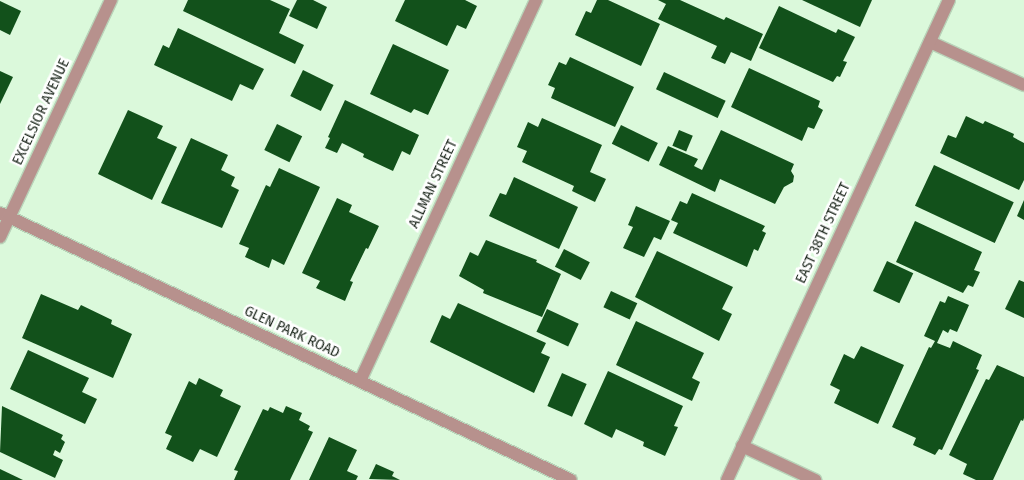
<!DOCTYPE html>
<style>
body{margin:0}
#map{position:relative;width:1024px;height:480px;overflow:hidden;background:#dbf9db;font-family:"Fira Sans Condensed",sans-serif}
div>[style]{position:absolute}
.building>*{inset:0;background:#12511b;transform-origin:0 0}
.roads{filter:drop-shadow(1px 0 #b9d3b9) drop-shadow(-1px 0 #b9d3b9) drop-shadow(0 1px #b9d3b9) drop-shadow(0 -1px #b9d3b9)}
.minor>*{height:12px;margin:-6px;padding:0 6px;transform-origin:6px;border-radius:6px;background:#b7918d}
span{translate:-50% -50%;white-space:nowrap;text-align:center;line-height:1.15;-webkit-text-stroke:5px #fff;paint-order:stroke}
.street-label{font-size:15px;color:#1d281d}
</style>
<div id="map">
<div class="building">
<div style="clip-path:polygon(188px 0,270px 0,290px 9px,279px 33px,304px 45px,295px 64px,183px 11px)"></div>
<div style="clip-path:polygon(297px 0,313px 0,327px 7px,317px 29px,289px 16px)"></div>
<div style="clip-path:polygon(405px 0,465px 0,477px 6px,466px 29px,457px 25px,447px 46px,395px 21px)"></div>
<div style="clip-path:polygon(597px 0,608px 0,660px 24px,641px 66px,575px 35px,586px 11px,591px 13px)"></div>
<div style="clip-path:polygon(658px 0,680px 0,724px 20px,726px 17px,763px 34px,751px 61px,731px 52px,725px 64px,711px 58px,717px 46px,658px 19px,666px 4px)"></div>
<div style="clip-path:polygon(802px 0,872px 0,860px 27px)"></div>
<div style="clip-path:polygon(0 1px,21px 11px,10px 35px,0 30px)"></div>
<div style="clip-path:polygon(779px 6px,836px 33px,838px 29px,855px 37px,843px 61px,847px 62px,840px 77px,837px 76px,833px 82px,759px 48px)"></div>
<div style="clip-path:polygon(178px 28px,264px 69px,253px 90px,240px 84px,232px 101px,154px 65px,163px 45px,169px 48px)"></div>
<div style="clip-path:polygon(393px 44px,449px 70px,428px 115px,414px 109px,411px 113px,370px 94px)"></div>
<div style="clip-path:polygon(570px 57px,634px 87px,615px 127px,551px 98px,555px 88px,548px 85px,559px 62px,566px 65px)"></div>
<div style="clip-path:polygon(749px 68px,820px 101px,818px 107px,823px 110px,814px 129px,808px 127px,802px 141px,731px 107px)"></div>
<div style="left:303px;top:70px;width:34px;height:29px;rotate:26deg"></div>
<div style="clip-path:polygon(0 71px,13px 77px,0 104px)"></div>
<div style="left:664px;top:72px;width:68px;height:19px;rotate:25deg"></div>
<div style="clip-path:polygon(345px 100px,419px 135px,410px 155px,402px 151px,393px 171px,363px 157px,364px 154px,342px 143px,337px 153px,325px 148px,330px 138px,328px 137px)"></div>
<div style="clip-path:polygon(128px 110px,163px 126px,157px 138px,177px 147px,152px 200px,98px 174px)"></div>
<div style="clip-path:polygon(966px 116px,983px 124px,985px 121px,1014px 134px,1013px 137px,1024px 143px,1024px 180px,1019px 190px,940px 153px,948px 135px,956px 138px)"></div>
<div style="clip-path:polygon(542px 118px,602px 145px,590px 172px,606px 179px,595px 202px,572px 191px,574px 186px,522px 162px,527px 151px,517px 147px,528px 122px,538px 127px)"></div>
<div style="left:277px;top:124px;width:28px;height:29px;rotate:26deg"></div>
<div style="left:621px;top:125px;width:41px;height:21px;rotate:26deg"></div>
<div style="left:679px;top:130px;width:15px;height:17px;rotate:23deg"></div>
<div style="clip-path:polygon(721px 130px,794px 164px,791px 171px,794px 176px,793px 182px,784px 187px,775px 204px,720px 179px,715px 192px,659px 165px,668px 146px,698px 159px,694px 166px,702px 170px)"></div>
<div style="clip-path:polygon(191px 138px,228px 155px,221px 170px,235px 177px,231px 186px,239px 190px,222px 228px,161px 203px)"></div>
<div style="left:934px;top:165px;width:88px;height:45px;rotate:25deg"></div>
<div style="clip-path:polygon(279px 168px,320px 187px,284px 265px,272px 259px,269px 268px,245px 257px,249px 248px,239px 244px,266px 185px,270px 187px)"></div>
<div style="clip-path:polygon(514px 177px,578px 207px,559px 249px,489px 216px,500px 193px,506px 195px)"></div>
<div style="clip-path:polygon(692px 193px,765px 226px,762px 231px,766px 233px,758px 251px,754px 249px,747px 267px,673px 233px,678px 223px,671px 220px,680px 201px,687px 204px)"></div>
<div style="clip-path:polygon(337px 198px,352px 205px,349px 212px,379px 226px,368px 249px,366px 248px,350px 281px,353px 282px,345px 301px,316px 288px,320px 281px,302px 273px)"></div>
<div style="clip-path:polygon(1024px 200px,1024px 220px,1017px 216px)"></div>
<div style="clip-path:polygon(636px 206px,670px 221px,661px 240px,654px 237px,644px 257px,623px 248px,633px 227px,628px 225px)"></div>
<div style="clip-path:polygon(915px 221px,982px 252px,974px 270px,980px 272px,973px 287px,968px 285px,963px 293px,896px 262px)"></div>
<div style="clip-path:polygon(486px 240px,537px 260px,536px 262px,561px 274px,542px 317px,483px 293px,484px 290px,459px 276px,470px 252px,478px 256px)"></div>
<div style="left:564px;top:249px;width:29px;height:20px;rotate:27deg"></div>
<div style="clip-path:polygon(657px 251px,733px 287px,722px 309px,732px 314px,719px 341px,635px 297px)"></div>
<div style="left:887px;top:261px;width:29px;height:33px;rotate:25deg"></div>
<div style="clip-path:polygon(1019px 280px,1024px 282px,1024px 318px,1005px 309px)"></div>
<div style="left:611px;top:291px;width:29px;height:18px;rotate:25deg"></div>
<div style="clip-path:polygon(41px 294px,78px 310px,81px 305px,112px 320px,111px 324px,132px 334px,113px 378px,22px 338px)"></div>
<div style="clip-path:polygon(948px 296px,969px 305px,957px 332px,950px 329px,948px 333px,943px 330px,937px 343px,950px 348px,953px 341px,982px 355px,976px 369px,979px 370px,942px 450px,939px 449px,935px 455px,913px 445px,916px 438px,892px 427px,929px 347px,931px 348px,935px 341px,924px 336px,940px 301px,945px 303px)"></div>
<div style="clip-path:polygon(458px 303px,546px 343px,541px 353px,550px 357px,534px 393px,430px 342px,442px 315px,450px 319px)"></div>
<div style="left:547px;top:309px;width:35px;height:25px;rotate:25deg"></div>
<div style="clip-path:polygon(636px 321px,704px 353px,692px 378px,700px 382px,692px 401px,616px 365px)"></div>
<div style="clip-path:polygon(861px 346px,904px 365px,878px 424px,834px 403px,840px 390px,830px 385px,844px 354px,854px 359px)"></div>
<div style="clip-path:polygon(28px 350px,89px 378px,82px 392px,97px 399px,85px 424px,10px 389px)"></div>
<div style="clip-path:polygon(997px 365px,1024px 377px,1024px 418px,1023px 421px,1021px 420px,993px 480px,976px 480px,963px 474px,967px 464px,949px 455px,986px 379px,989px 380px)"></div>
<div style="clip-path:polygon(608px 371px,683px 406px,674px 426px,678px 427px,665px 456px,643px 446px,644px 442px,616px 429px,612px 438px,584px 424px)"></div>
<div style="left:562px;top:373px;width:27px;height:36px;rotate:24deg"></div>
<div style="clip-path:polygon(199px 378px,223px 390px,220px 396px,241px 406px,217px 457px,200px 449px,193px 462px,166px 449px,172px 436px,165px 433px,189px 381px,196px 385px)"></div>
<div style="clip-path:polygon(2px 406px,63px 435px,61px 439px,65px 442px,60px 453px,55px 450px,53px 455px,63px 460px,55px 478px,0 452px)"></div>
<div style="clip-path:polygon(286px 406px,302px 413px,299px 420px,310px 426px,308px 430px,313px 432px,290px 480px,234px 480px,238px 471px,234px 470px,263px 409px,268px 411px,270px 407px,283px 413px)"></div>
<div style="clip-path:polygon(329px 437px,357px 450px,347px 471px,358px 476px,356px 480px,309px 480px)"></div>
<div style="clip-path:polygon(376px 464px,394px 472px,392px 476px,400px 480px,369px 479px)"></div>
<div style="clip-path:polygon(0 469px,23px 480px,0 480px)"></div>
</div>
<div class="roads">
<div class="minor">
<div style="left:930px;top:42px;width:103px;rotate:24.6deg"></div>
<div style="left:0;top:213px;width:630px;rotate:25.06deg"></div>
<div style="left:0;top:237px;width:262px;rotate:-64.9deg"></div>
<div style="left:360px;top:381px;width:420px;rotate:-65.2deg"></div>
<div style="left:742px;top:446px;width:81px;rotate:25deg"></div>
<div style="left:727px;top:480px;width:529px;rotate:-65.18deg"></div>
</div>
</div>
<div class="street-label">
<span style="left:41px;top:112px;rotate:-65deg">EXCELSIOR AVENUE</span>
<span style="left:433px;top:184px;rotate:-65deg">ALLMAN STREET</span>
<span style="left:823px;top:233px;rotate:-65deg">EAST 38TH STREET</span>
<span style="left:292px;top:332px;rotate:25deg">GLEN PARK ROAD</span>
</div>
</div>
